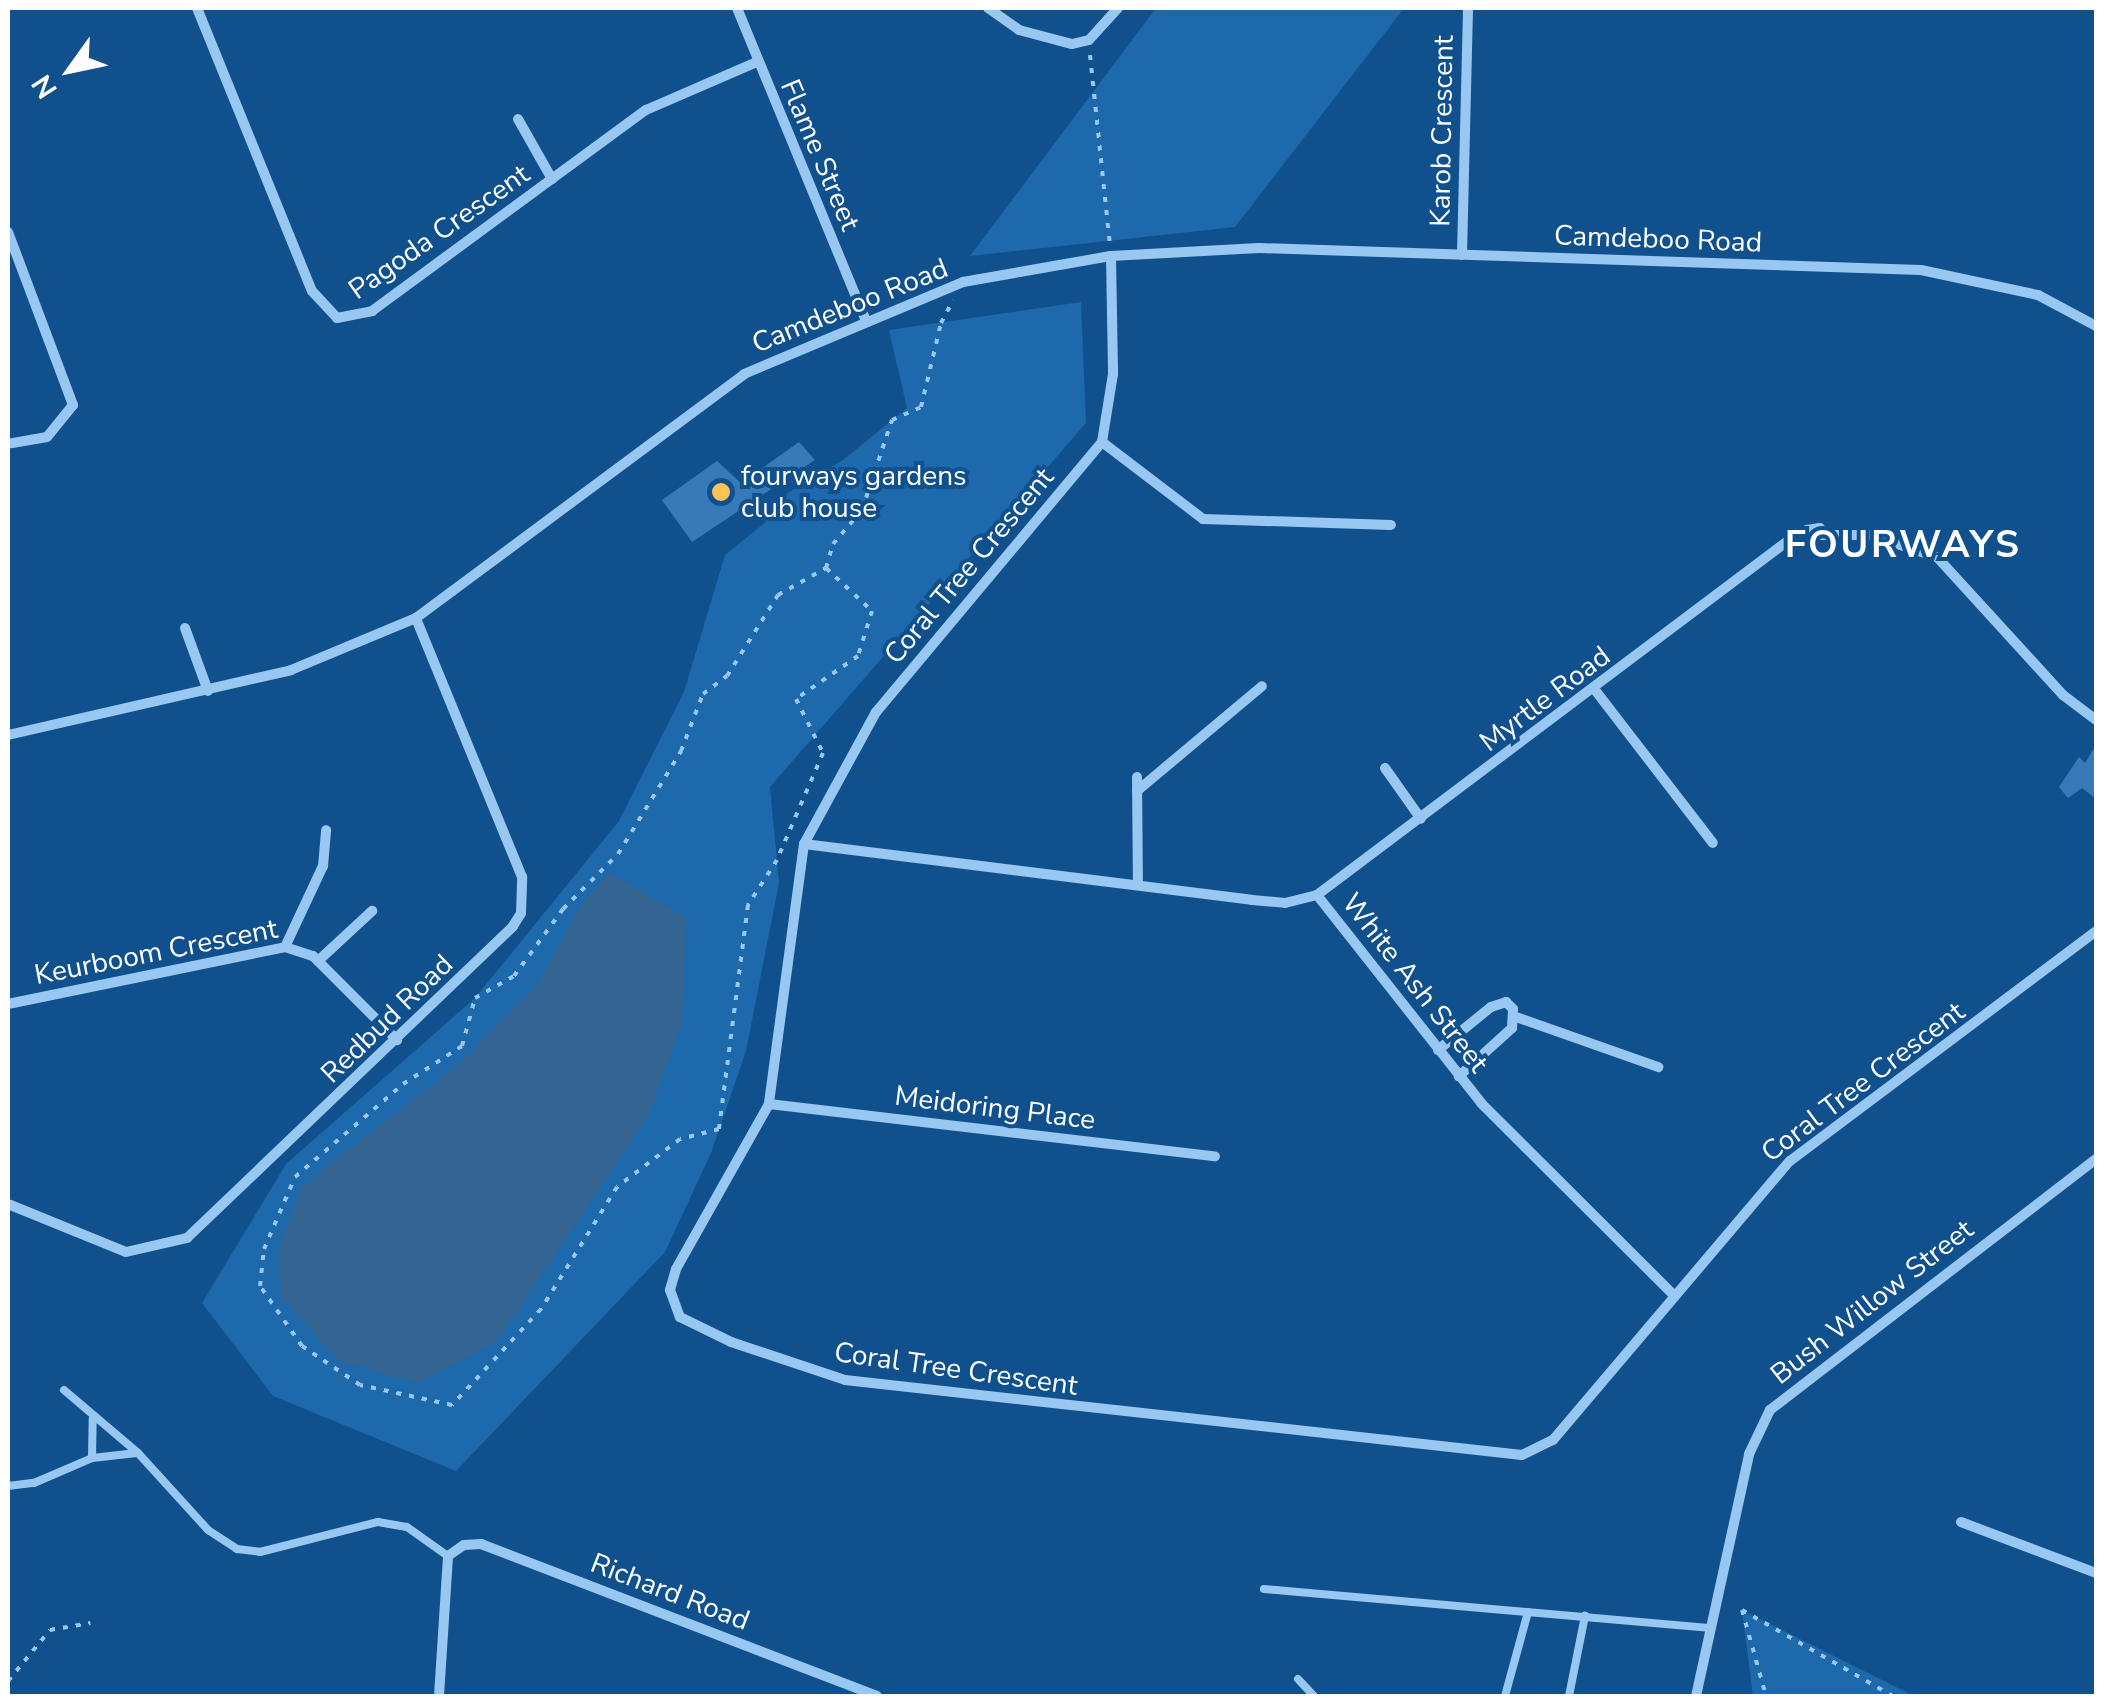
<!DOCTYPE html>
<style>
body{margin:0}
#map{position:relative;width:2104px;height:1704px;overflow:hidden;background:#10508d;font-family:"Nunito Sans",sans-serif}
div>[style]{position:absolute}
.green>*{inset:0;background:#1e69ab}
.water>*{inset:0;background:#346592}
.building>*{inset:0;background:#387ab7}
.path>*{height:4px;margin-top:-2px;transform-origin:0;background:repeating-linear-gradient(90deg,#98c8f2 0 5px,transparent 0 13px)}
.service>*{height:8px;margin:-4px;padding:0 4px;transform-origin:4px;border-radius:4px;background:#98c8f2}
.minor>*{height:10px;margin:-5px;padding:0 5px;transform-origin:5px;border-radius:5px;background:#98c8f2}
.dots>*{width:28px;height:28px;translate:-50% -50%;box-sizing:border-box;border:5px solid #10508d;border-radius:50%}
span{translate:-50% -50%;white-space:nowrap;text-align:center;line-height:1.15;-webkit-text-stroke:8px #10508d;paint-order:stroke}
.street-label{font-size:28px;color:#fff}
.poi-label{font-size:28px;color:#fff}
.left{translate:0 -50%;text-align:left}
.district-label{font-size:38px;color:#fff;font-weight:700;letter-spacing:2.5px}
.frame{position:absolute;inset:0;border:10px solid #fff;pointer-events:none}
.north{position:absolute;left:20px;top:20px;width:100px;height:100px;-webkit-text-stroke:8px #10508d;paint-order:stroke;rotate:237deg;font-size:28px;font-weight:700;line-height:40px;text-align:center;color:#fff}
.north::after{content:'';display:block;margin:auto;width:35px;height:45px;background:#fff;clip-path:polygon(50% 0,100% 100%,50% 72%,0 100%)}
</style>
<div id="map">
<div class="green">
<div style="clip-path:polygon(1156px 8px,1404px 8px,1235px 227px,970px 256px)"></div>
<div style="clip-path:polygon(1081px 302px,1086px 423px,770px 787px,779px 883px,746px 1051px,711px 1153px,665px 1252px,456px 1471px,273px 1396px,202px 1303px,286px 1164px,475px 998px,619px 821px,684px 692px,725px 555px,766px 522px,759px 510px,843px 460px,907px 408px,889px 330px)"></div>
<div style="clip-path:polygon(1742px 1610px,1914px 1696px,1753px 1696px)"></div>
</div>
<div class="water">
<div style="clip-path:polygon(609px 873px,686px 918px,682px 1021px,649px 1114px,497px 1341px,419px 1383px,339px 1361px,281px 1297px,279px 1248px,298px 1195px,316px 1175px,456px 1067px,535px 988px,584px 901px)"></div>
</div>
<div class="building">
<div style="clip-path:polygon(799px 442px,815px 460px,692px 542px,662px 500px,717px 461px,741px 483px)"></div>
<div style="clip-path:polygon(2096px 745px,2096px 799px,2082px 788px,2068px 798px,2059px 787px,2079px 757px,2085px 763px)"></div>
</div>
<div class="path">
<div style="left:1090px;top:55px;width:190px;rotate:84deg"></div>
<div style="left:826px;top:568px;width:63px;rotate:43.1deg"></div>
<div style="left:872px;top:611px;width:47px;rotate:107.3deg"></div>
<div style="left:858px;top:656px;width:75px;rotate:145.3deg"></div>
<div style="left:796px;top:699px;width:60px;rotate:63.4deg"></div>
<div style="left:823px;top:753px;width:116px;rotate:113.3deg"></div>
<div style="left:777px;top:860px;width:54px;rotate:122.8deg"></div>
<div style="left:748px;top:905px;width:226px;rotate:97.4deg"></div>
<div style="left:719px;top:1129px;width:40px;rotate:165.6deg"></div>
<div style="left:680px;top:1139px;width:79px;rotate:142.7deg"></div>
<div style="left:617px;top:1187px;width:144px;rotate:121.9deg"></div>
<div style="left:541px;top:1309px;width:131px;rotate:132.8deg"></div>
<div style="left:452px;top:1405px;width:94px;rotate:-167.7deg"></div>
<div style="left:360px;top:1385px;width:70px;rotate:-146.1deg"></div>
<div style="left:302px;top:1346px;width:73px;rotate:-125deg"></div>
<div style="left:260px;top:1286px;width:37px;rotate:-84deg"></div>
<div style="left:264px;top:1249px;width:78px;rotate:-66.7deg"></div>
<div style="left:295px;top:1177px;width:143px;rotate:-40.7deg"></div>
<div style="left:403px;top:1084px;width:70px;rotate:-32.8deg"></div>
<div style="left:462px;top:1046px;width:50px;rotate:-74.8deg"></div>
<div style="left:475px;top:998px;width:45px;rotate:-29.4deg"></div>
<div style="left:514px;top:976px;width:83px;rotate:-53.8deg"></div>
<div style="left:563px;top:909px;width:78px;rotate:-45deg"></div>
<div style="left:618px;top:854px;width:121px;rotate:-58.5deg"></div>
<div style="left:681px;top:751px;width:61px;rotate:-68.9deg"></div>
<div style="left:703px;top:694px;width:30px;rotate:-37deg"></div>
<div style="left:727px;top:676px;width:96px;rotate:-57.8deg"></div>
<div style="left:778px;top:595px;width:55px;rotate:-29.4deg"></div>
<div style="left:826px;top:568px;width:25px;rotate:-74deg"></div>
<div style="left:833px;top:544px;width:45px;rotate:-49.5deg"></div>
<div style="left:862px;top:510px;width:95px;rotate:-71.6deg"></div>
<div style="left:892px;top:420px;width:32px;rotate:-24deg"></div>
<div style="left:921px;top:407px;width:86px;rotate:-76.6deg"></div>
<div style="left:941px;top:323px;width:26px;rotate:-62deg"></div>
<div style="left:1742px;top:1610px;width:174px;rotate:29.7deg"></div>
<div style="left:1742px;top:1610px;width:89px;rotate:74.4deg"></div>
<div style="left:8px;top:1681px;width:66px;rotate:-50.5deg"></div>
<div style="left:50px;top:1630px;width:41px;rotate:-9.9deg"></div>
</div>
<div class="service">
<div style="left:64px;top:1390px;width:97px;rotate:40.4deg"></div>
<div style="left:138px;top:1453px;width:104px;rotate:47.7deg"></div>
<div style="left:208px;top:1530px;width:35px;rotate:33deg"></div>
<div style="left:237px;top:1549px;width:23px;rotate:7deg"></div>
<div style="left:260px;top:1552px;width:122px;rotate:-14.3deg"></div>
<div style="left:378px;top:1522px;width:29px;rotate:10deg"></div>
<div style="left:407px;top:1527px;width:50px;rotate:35.3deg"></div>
<div style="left:92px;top:1458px;width:39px;rotate:-89deg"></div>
<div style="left:8px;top:1486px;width:26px;rotate:-7deg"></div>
<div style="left:34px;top:1483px;width:63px;rotate:-23.3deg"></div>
<div style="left:92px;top:1458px;width:45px;rotate:-6.3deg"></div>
<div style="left:1264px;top:1589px;width:449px;rotate:5deg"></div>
<div style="left:1298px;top:1679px;width:23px;rotate:47deg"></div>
<div style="left:1505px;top:1696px;width:87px;rotate:-74.7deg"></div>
<div style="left:1569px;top:1696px;width:82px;rotate:-78.7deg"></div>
</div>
<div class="minor">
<div style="left:197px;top:8px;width:305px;rotate:67.9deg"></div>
<div style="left:312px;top:291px;width:37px;rotate:47deg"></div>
<div style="left:337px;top:318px;width:36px;rotate:-11deg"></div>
<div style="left:372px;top:311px;width:340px;rotate:-36.3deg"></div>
<div style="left:646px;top:110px;width:121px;rotate:-23.4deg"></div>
<div style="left:737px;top:8px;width:336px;rotate:67.6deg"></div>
<div style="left:988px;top:8px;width:38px;rotate:35deg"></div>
<div style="left:1019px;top:30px;width:55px;rotate:14.8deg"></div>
<div style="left:1072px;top:44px;width:17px;rotate:-13deg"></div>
<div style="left:1089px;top:40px;width:43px;rotate:-47.8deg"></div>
<div style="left:518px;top:119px;width:69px;rotate:60.5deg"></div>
<div style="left:8px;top:232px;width:185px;rotate:69.4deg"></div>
<div style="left:73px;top:405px;width:41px;rotate:129.1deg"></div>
<div style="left:47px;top:437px;width:40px;rotate:170deg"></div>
<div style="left:1462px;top:255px;width:247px;rotate:-88.6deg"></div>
<div style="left:1111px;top:256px;width:118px;rotate:89deg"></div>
<div style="left:1113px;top:374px;width:69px;rotate:99.2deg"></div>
<div style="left:1102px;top:442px;width:352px;rotate:129.9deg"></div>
<div style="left:876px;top:712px;width:150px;rotate:118.6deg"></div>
<div style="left:804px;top:844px;width:262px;rotate:97.7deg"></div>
<div style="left:769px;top:1104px;width:189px;rotate:119.4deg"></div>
<div style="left:676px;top:1269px;width:22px;rotate:106deg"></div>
<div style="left:670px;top:1290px;width:29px;rotate:70deg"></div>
<div style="left:680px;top:1317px;width:57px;rotate:26.1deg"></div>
<div style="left:731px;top:1342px;width:120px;rotate:18.4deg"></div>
<div style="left:845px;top:1380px;width:681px;rotate:6.32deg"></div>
<div style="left:1522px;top:1455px;width:34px;rotate:-26deg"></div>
<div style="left:1553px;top:1440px;width:366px;rotate:-49.7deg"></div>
<div style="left:1790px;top:1161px;width:383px;rotate:-36.9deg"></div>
<div style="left:1102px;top:442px;width:127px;rotate:37.3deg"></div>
<div style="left:1203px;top:519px;width:188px;rotate:1.8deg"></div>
<div style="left:1810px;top:535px;width:60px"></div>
<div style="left:1870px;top:535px;width:71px;rotate:18.2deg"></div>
<div style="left:1937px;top:557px;width:187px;rotate:47.6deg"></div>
<div style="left:2063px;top:695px;width:41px;rotate:37.1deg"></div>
<div style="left:185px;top:628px;width:67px;rotate:69.9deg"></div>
<div style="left:1595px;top:690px;width:193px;rotate:52.4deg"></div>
<div style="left:8px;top:735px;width:290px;rotate:-12.9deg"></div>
<div style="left:291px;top:670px;width:135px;rotate:-22.6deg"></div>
<div style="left:416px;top:618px;width:409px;rotate:-36.6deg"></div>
<div style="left:744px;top:374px;width:238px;rotate:-22.8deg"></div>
<div style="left:963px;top:282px;width:150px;rotate:-10deg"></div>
<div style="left:1111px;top:256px;width:148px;rotate:-3.1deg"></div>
<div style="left:1259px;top:248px;width:662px;rotate:1.9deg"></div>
<div style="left:1921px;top:270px;width:120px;rotate:12.1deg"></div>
<div style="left:2038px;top:295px;width:66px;rotate:28.1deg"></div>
<div style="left:1385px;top:768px;width:62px;rotate:54.8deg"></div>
<div style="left:1137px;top:777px;width:108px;rotate:89.5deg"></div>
<div style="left:1137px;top:791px;width:163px;rotate:-40deg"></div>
<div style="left:804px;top:844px;width:451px;rotate:7.1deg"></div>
<div style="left:1252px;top:900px;width:33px;rotate:5deg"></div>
<div style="left:1285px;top:903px;width:33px;rotate:-14deg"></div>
<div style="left:1317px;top:895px;width:265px;rotate:51.7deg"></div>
<div style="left:1481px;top:1103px;width:272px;rotate:44.9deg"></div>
<div style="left:1317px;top:895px;width:601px;rotate:-36.95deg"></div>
<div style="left:1797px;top:534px;width:11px;rotate:-22deg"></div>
<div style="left:1807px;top:530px;width:13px;rotate:-9deg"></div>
<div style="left:1820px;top:528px;width:24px;rotate:165deg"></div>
<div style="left:285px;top:947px;width:89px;rotate:-64.9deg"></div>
<div style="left:323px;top:866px;width:36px;rotate:-85deg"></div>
<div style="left:318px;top:961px;width:74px;rotate:-42.8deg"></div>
<div style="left:8px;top:1004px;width:283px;rotate:-11.6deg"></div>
<div style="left:285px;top:947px;width:29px;rotate:18deg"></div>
<div style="left:313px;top:956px;width:119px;rotate:45deg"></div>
<div style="left:1516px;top:1017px;width:151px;rotate:19.4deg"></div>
<div style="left:1438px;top:1050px;width:68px;rotate:-39.1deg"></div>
<div style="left:1491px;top:1007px;width:16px;rotate:-18deg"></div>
<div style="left:1506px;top:1002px;width:10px;rotate:45deg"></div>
<div style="left:1513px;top:1009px;width:19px;rotate:93deg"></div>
<div style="left:1512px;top:1028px;width:72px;rotate:137.8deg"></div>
<div style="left:769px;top:1104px;width:449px;rotate:6.7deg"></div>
<div style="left:8px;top:1204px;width:127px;rotate:22.1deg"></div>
<div style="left:126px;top:1252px;width:63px;rotate:-12.9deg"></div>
<div style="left:187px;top:1238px;width:451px;rotate:-43.7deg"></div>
<div style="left:513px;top:926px;width:15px;rotate:-58deg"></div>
<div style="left:521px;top:913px;width:36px;rotate:-88deg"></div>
<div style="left:522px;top:877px;width:280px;rotate:-112.3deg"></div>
<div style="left:1961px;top:1522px;width:144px;rotate:20.7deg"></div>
<div style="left:439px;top:1696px;width:140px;rotate:-86.3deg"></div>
<div style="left:448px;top:1556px;width:19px;rotate:-35deg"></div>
<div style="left:464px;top:1545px;width:17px;rotate:-3deg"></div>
<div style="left:481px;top:1544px;width:424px;rotate:21deg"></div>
<div style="left:1696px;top:1696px;width:248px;rotate:-77.6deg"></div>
<div style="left:1749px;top:1454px;width:49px;rotate:-64.5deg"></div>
<div style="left:1770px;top:1410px;width:411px;rotate:-37.6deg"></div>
</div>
<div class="dots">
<div style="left:721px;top:492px;background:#ffc259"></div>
</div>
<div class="street-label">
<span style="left:1442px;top:131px;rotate:-89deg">Karob Crescent</span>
<span style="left:820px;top:155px;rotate:67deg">Flame Street</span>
<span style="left:439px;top:232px;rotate:-35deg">Pagoda Crescent</span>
<span style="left:1658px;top:239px;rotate:2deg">Camdeboo Road</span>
<span style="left:850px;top:306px;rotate:-22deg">Camdeboo Road</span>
<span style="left:969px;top:566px;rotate:-50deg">Coral Tree Crescent</span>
<span style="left:1545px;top:699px;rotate:-37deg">Myrtle Road</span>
<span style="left:156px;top:952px;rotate:-11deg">Keurboom Crescent</span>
<span style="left:1415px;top:983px;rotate:52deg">White Ash Street</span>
<span style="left:387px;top:1019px;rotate:-44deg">Redbud Road</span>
<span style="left:1863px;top:1082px;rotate:-37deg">Coral Tree Crescent</span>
<span style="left:995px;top:1108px;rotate:7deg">Meidoring Place</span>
<span style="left:1872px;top:1302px;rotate:-38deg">Bush Willow Street</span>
<span style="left:956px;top:1369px;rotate:8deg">Coral Tree Crescent</span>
<span style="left:670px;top:1592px;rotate:21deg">Richard Road</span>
</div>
<div class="poi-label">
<span class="left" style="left:741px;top:492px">fourways gardens<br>club house</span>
</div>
<div class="district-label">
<span style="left:1903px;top:545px">FOURWAYS</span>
</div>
<div class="frame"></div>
<div class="north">N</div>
</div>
